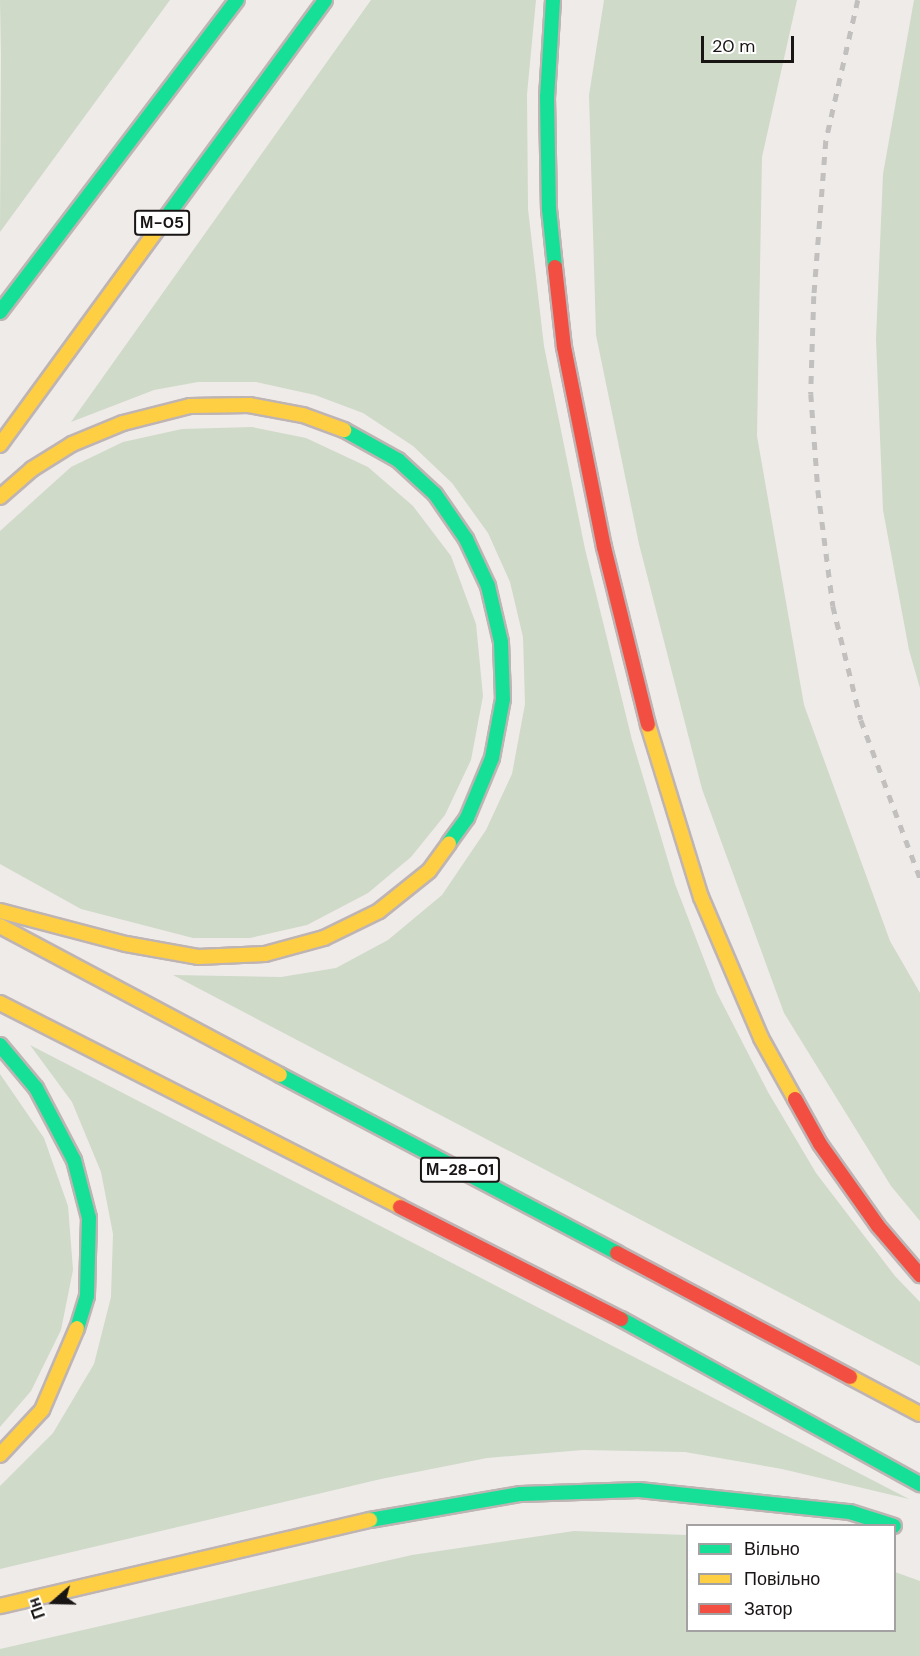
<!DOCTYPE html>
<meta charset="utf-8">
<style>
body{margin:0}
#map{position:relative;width:920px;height:1656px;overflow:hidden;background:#efebe9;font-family:"DM Sans",sans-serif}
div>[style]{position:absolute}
.green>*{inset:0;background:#cfdac8}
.roads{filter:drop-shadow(2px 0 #bfb4b4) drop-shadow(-2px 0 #bfb4b4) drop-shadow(0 2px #bfb4b4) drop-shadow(0 -2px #bfb4b4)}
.fast>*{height:14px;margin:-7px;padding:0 7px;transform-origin:7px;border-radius:7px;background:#16e098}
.slow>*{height:14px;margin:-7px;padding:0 7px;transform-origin:7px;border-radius:7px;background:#ffcf43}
.jam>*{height:14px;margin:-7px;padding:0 7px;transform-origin:7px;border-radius:7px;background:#f24e42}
.rail>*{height:4.5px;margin-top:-2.25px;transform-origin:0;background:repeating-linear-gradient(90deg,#c1c0bf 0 8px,transparent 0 16px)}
span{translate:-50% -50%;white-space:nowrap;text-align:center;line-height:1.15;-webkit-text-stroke:6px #fff;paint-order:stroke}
.shield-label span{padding:2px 4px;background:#fff;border:2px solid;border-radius:4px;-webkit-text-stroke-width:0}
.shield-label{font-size:16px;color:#181514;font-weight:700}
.legend{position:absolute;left:686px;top:1524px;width:210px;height:108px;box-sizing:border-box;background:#fff;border:2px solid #a3a1a1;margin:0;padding:8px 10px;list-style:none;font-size:18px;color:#181514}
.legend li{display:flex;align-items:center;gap:12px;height:30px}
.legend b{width:30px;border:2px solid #a3a1a1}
.north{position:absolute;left:24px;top:1572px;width:60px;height:60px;-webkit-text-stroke:4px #fff;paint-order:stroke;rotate:250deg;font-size:16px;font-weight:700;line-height:24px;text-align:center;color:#181514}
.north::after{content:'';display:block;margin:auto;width:21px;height:27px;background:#181514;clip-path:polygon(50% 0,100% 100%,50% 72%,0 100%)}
.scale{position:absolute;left:701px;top:36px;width:93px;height:27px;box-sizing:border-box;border:3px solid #181514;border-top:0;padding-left:8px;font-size:18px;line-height:21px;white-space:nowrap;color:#181514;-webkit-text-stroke:4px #fff;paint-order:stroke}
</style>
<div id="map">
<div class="green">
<div style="clip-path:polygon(0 0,170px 0,0 232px,1px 54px)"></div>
<div style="clip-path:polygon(371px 0,536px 0,527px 94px,528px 209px,544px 346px,585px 549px,632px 740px,675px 884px,717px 993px,768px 1092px,816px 1173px,895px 1276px,920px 1302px,920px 1366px,173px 975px,281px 977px,336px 968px,388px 940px,442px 895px,486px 830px,512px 774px,525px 704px,523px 637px,510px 582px,488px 533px,452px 483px,413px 446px,363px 413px,315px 395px,256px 382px,198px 382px,154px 390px,71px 422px)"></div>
<div style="clip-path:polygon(604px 0,797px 0,762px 157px,757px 436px,804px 705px,890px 941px,920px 993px,920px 1221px,891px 1186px,784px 1013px,702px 789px,639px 544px,596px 335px,589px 95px)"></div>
<div style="clip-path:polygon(914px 0,920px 0,920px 688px,909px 650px,883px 510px,876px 339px,883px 174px)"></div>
<div style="clip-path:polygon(252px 427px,306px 438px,368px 467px,413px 506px,451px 556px,476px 624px,483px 696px,471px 760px,445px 815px,411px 857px,368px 893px,307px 925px,250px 938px,193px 938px,81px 909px,0 864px,0 531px,71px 467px,123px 442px,182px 429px)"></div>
<div style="clip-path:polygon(30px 1045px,909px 1499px,782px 1469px,685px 1452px,583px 1450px,487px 1458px,381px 1479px,0 1569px,0 1486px,53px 1433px,94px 1364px,111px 1297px,113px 1234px,101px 1172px,72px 1102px)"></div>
<div style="clip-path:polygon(0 1074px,44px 1138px,68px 1206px,73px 1270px,61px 1330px,31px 1391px,0 1427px)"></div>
<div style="clip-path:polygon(574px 1531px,687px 1535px,688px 1630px,894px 1630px,895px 1572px,920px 1581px,920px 1656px,0 1656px,0 1649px,412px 1555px)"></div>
</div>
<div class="roads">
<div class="fast">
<div style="left:553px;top:0;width:97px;rotate:93.5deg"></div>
<div style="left:547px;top:97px;width:112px;rotate:89deg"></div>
<div style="left:549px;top:209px;width:58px;rotate:84.1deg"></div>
<div style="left:162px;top:223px;width:276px;rotate:-53.8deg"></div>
<div style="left:0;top:312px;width:392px;rotate:-52.8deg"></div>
<div style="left:344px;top:430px;width:62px;rotate:29.1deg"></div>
<div style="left:398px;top:460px;width:50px;rotate:42.6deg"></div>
<div style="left:435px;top:494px;width:55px;rotate:55.4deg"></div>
<div style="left:466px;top:539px;width:52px;rotate:64.9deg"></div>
<div style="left:488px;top:586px;width:57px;rotate:76.9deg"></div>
<div style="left:501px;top:642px;width:57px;rotate:88deg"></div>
<div style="left:503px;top:699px;width:60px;rotate:100.6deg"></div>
<div style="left:492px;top:758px;width:65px;rotate:112.6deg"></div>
<div style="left:467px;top:818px;width:31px;rotate:126deg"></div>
<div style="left:0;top:1045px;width:56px;rotate:50.1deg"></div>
<div style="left:36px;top:1088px;width:81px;rotate:62.2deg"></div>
<div style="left:74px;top:1160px;width:60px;rotate:75.5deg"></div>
<div style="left:89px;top:1218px;width:78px;rotate:91.5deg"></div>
<div style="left:87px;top:1296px;width:34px;rotate:107deg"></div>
<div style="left:280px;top:1075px;width:381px;rotate:27.8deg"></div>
<div style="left:621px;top:1319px;width:342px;rotate:28.9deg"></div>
<div style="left:370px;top:1520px;width:153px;rotate:-9.8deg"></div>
<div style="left:521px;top:1494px;width:118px;rotate:-1.9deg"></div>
<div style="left:639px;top:1490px;width:212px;rotate:6deg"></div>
<div style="left:850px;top:1512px;width:46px;rotate:17.7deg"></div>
</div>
<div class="slow">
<div style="left:0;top:445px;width:275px;rotate:-53.9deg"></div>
<div style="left:0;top:497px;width:43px;rotate:-41.2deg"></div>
<div style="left:32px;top:469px;width:47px;rotate:-32deg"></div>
<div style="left:72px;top:444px;width:55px;rotate:-22.4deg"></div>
<div style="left:123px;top:423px;width:69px;rotate:-14.2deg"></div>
<div style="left:190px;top:406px;width:59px;rotate:-1deg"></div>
<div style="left:249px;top:405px;width:55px;rotate:10.5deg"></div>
<div style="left:303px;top:415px;width:44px;rotate:20.1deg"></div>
<div style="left:648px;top:725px;width:180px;rotate:72.9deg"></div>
<div style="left:701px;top:897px;width:153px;rotate:66.9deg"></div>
<div style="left:761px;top:1038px;width:70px;rotate:60.9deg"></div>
<div style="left:0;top:911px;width:130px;rotate:14.7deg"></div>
<div style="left:126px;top:944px;width:73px;rotate:10.2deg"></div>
<div style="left:198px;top:957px;width:67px;rotate:-2.6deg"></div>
<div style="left:265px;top:954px;width:61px;rotate:-15.2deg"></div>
<div style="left:324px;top:938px;width:61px;rotate:-26.1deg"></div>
<div style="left:379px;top:911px;width:64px;rotate:-38.7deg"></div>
<div style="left:429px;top:871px;width:34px;rotate:-54deg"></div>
<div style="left:0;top:926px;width:317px;rotate:28deg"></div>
<div style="left:0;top:1003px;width:449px;rotate:27deg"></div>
<div style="left:850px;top:1377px;width:79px;rotate:27.9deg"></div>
<div style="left:0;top:1455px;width:62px;rotate:-47deg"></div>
<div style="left:42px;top:1410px;width:89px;rotate:-66.9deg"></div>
<div style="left:0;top:1606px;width:380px;rotate:-13.1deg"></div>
</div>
<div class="jam">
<div style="left:555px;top:267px;width:81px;rotate:83.6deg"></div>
<div style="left:564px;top:347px;width:204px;rotate:78.7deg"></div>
<div style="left:604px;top:547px;width:183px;rotate:76.1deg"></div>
<div style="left:795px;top:1099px;width:51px;rotate:60.9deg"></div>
<div style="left:820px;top:1144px;width:100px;rotate:54.7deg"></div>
<div style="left:878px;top:1226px;width:65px;rotate:49.4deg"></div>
<div style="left:400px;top:1207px;width:248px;rotate:26.9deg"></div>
<div style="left:617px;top:1253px;width:264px;rotate:28deg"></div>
</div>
</div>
<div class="rail">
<div style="left:858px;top:0;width:145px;rotate:102.8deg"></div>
<div style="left:826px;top:141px;width:155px;rotate:94.4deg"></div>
<div style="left:814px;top:296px;width:98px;rotate:91.8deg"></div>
<div style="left:811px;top:394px;width:96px;rotate:85.8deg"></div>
<div style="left:818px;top:490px;width:117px;rotate:82.6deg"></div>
<div style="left:833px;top:606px;width:117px;rotate:76.2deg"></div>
<div style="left:861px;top:720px;width:169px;rotate:69.5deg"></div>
</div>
<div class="shield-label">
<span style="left:162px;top:223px">М-05</span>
<span style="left:460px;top:1170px">М-28-01</span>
</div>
<ul class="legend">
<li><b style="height:8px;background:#16e098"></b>Вільно</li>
<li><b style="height:8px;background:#ffcf43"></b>Повільно</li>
<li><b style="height:8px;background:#f24e42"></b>Затор</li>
</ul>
<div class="north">Пн</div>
<div class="scale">20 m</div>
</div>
